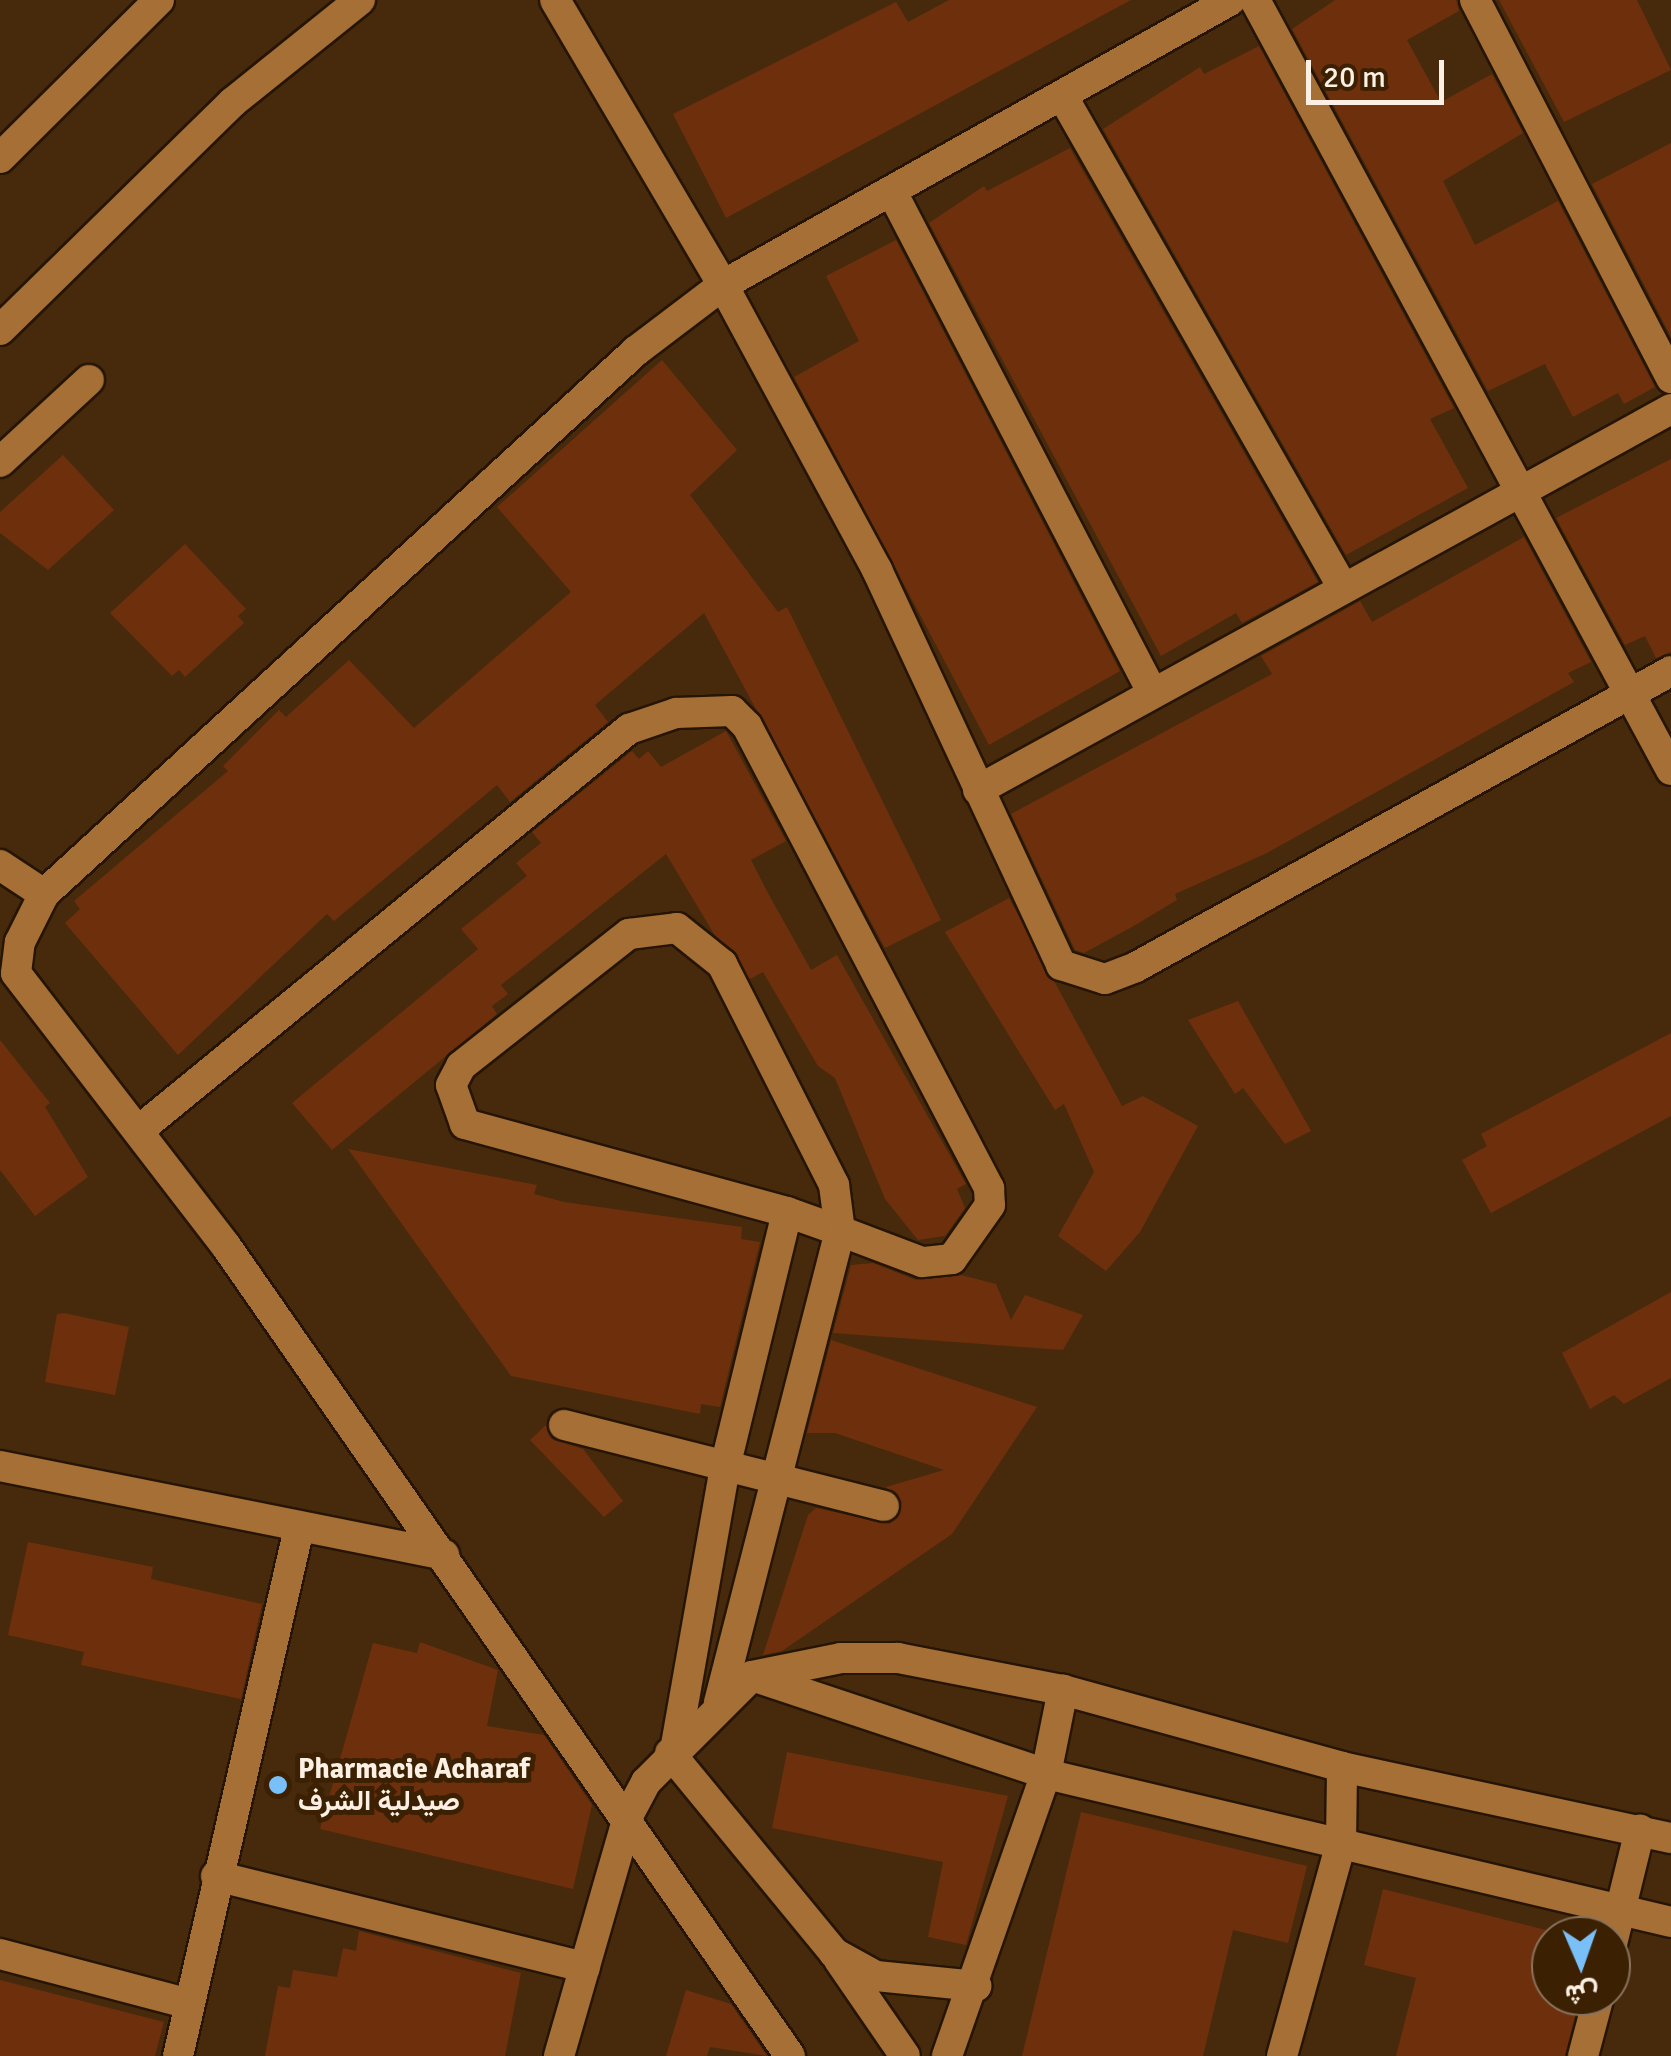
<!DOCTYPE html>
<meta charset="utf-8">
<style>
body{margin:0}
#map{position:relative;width:1671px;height:2056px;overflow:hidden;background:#472a0c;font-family:Signika,Vazirmatn,sans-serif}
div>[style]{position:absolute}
.building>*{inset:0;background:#6e2f0d}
.roads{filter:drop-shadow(2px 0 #261504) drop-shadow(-2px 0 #261504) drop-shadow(0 2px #261504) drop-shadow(0 -2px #261504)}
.minor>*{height:30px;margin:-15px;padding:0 15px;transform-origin:15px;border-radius:15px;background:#a56f36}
.dots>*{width:28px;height:28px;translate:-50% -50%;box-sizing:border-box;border:5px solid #3c2002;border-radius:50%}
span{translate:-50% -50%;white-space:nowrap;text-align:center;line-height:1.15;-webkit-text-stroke:10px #3c2002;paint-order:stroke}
.poi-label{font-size:28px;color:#fcf0e5;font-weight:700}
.left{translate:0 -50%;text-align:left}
.north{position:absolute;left:1531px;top:1916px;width:100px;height:100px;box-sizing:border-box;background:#3c2002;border:2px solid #89735d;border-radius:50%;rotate:178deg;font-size:28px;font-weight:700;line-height:40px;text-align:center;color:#fcf0e5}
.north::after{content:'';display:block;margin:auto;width:35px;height:45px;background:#79bff8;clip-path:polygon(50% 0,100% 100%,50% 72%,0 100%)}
.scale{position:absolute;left:1306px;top:60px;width:138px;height:45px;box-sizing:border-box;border:5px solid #fcf0e5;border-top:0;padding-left:12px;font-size:30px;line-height:35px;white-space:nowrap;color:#fcf0e5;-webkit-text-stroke:8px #3c2002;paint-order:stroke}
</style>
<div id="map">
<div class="building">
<div style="clip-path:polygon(949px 0,1131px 0,726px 218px,673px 114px,896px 2px,908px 22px)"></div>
<div style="clip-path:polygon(1335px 0,1456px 0,1459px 11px,1407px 40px,1441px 102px,1492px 74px,1523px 133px,1443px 181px,1475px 245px,1558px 201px,1655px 387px,1624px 404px,1618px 393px,1573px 417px,1545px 364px,1488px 391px,1292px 29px)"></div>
<div style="clip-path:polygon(1499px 0,1637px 0,1671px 70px,1564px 122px)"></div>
<div style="clip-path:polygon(1259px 46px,1454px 408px,1430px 419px,1468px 488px,1346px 555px,1103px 129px,1200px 67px,1204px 74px)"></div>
<div style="clip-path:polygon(1671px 143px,1671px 337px,1592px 184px)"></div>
<div style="clip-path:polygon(1070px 148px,1318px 582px,1242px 623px,1236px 613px,1161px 656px,929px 223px,984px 186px,987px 191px)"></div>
<div style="clip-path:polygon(896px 240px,1120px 671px,989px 745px,794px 377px,859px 341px,826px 276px)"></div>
<div style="clip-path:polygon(662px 360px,737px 450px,690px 495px,778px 612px,787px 607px,941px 920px,885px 948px,704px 613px,595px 705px,608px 722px,510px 802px,497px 785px,334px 921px,327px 914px,178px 1055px,65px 923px,80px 909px,74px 901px,228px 771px,223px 766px,279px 710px,286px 717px,349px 660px,414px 728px,571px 592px,497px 507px)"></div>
<div style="clip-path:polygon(63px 455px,114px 510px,48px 570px,0 533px,0 512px)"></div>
<div style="clip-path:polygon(1671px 459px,1671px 652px,1656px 658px,1645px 636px,1625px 645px,1556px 518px)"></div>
<div style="clip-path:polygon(1524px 537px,1591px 662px,1568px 673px,1574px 682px,1267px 853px,1175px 894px,1177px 900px,1132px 927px,1084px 953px,1075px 950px,1011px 814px,1272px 674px,1261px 656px,1360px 601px,1372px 622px)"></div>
<div style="clip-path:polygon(185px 544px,246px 609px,238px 616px,244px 623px,185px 677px,179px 670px,172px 676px,110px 613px)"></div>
<div style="clip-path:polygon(726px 731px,786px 841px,751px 860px,769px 895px,811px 970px,837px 955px,966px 1184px,957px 1189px,965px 1208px,945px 1236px,918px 1240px,885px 1199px,835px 1078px,818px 1066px,763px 972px,750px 979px,714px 934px,666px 854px,501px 985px,508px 994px,492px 1006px,497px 1014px,332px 1150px,292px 1103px,478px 949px,461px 929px,527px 876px,516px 863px,541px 843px,532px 832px,632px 751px,639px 759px,648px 751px,661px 767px)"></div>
<div style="clip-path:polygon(1009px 898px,1122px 1106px,1143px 1096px,1198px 1126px,1140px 1232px,1106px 1271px,1058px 1236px,1094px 1172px,1064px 1104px,1055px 1110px,945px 932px)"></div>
<div style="clip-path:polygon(1238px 1001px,1311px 1131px,1285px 1144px,1243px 1088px,1235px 1094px,1188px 1020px)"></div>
<div style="clip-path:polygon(1671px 1033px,1671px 1116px,1491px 1213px,1462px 1160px,1487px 1146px,1481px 1134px)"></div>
<div style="clip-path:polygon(0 1040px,50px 1103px,45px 1107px,88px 1177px,35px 1216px,0 1170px)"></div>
<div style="clip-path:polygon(348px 1149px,537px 1185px,534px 1194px,564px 1202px,742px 1227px,741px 1239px,760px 1242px,720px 1407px,701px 1404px,700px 1414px,511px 1376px)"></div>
<div style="clip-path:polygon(873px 1263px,916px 1280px,961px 1275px,996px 1284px,1011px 1320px,1025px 1295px,1083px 1315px,1063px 1350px,833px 1333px,851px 1265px)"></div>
<div style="clip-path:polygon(1671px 1292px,1671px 1378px,1624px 1404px,1614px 1395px,1590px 1409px,1562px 1353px)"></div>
<div style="clip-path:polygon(64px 1313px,129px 1327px,115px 1395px,45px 1382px,57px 1314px)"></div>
<div style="clip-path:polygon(831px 1340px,1037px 1407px,952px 1534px,782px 1651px,763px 1655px,808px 1515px,816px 1508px,890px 1524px,902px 1502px,886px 1487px,944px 1470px,835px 1433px,807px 1433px)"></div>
<div style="clip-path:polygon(546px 1425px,552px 1439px,583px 1449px,623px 1501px,604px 1517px,530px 1440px)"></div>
<div style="clip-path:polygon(28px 1542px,153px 1567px,151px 1579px,262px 1604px,241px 1699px,81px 1665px,84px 1652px,8px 1635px)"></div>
<div style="clip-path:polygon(420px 1642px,498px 1670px,487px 1726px,544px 1735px,592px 1805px,573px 1889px,320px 1829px,373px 1643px,417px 1653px)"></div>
<div style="clip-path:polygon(787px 1752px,1008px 1796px,966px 1945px,928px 1937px,943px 1862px,772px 1828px)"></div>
<div style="clip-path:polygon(1081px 1812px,1307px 1866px,1288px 1943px,1233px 1930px,1203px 2056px,1022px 2056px)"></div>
<div style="clip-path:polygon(1383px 1889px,1570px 1936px,1551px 1936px,1551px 1996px,1580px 1996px,1565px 2056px,1396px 2056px,1416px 1978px,1364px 1965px)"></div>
<div style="clip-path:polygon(359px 1931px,521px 1973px,505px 2056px,265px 2056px,278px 1986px,290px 1988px,293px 1970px,337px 1977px,343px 1948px,356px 1951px)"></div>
<div style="clip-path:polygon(0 1980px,164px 2022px,155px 2056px,0 2056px)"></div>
<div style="clip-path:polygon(686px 1990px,731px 2004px,767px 2056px,710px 2047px,707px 2056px,666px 2056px)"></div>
</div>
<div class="roads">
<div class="minor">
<div style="left:555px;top:0;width:331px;rotate:59.5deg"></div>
<div style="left:723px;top:285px;width:324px;rotate:61.6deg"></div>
<div style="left:877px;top:570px;width:436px;rotate:65deg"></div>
<div style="left:1061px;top:965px;width:46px;rotate:17.7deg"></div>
<div style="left:1105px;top:979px;width:33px;rotate:-21deg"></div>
<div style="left:1136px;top:967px;width:611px;rotate:-28.95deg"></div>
<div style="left:1255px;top:0;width:875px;rotate:61.62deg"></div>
<div style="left:1475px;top:0;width:426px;rotate:62.6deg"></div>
<div style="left:1063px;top:97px;width:563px;rotate:60.29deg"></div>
<div style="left:0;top:158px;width:224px;rotate:-44.8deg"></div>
<div style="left:892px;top:192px;width:559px;rotate:62.52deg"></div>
<div style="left:0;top:330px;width:326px;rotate:-44.4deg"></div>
<div style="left:233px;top:102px;width:163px;rotate:-38.8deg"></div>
<div style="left:0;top:462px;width:121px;rotate:-42.7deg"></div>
<div style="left:978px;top:790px;width:791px;rotate:-28.8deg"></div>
<div style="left:0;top:865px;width:53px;rotate:33.4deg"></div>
<div style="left:138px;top:1131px;width:635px;rotate:-39.31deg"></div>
<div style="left:629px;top:729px;width:50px;rotate:-18.8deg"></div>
<div style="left:676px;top:713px;width:56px;rotate:-2deg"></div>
<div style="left:732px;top:711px;width:21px;rotate:45deg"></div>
<div style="left:747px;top:726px;width:522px;rotate:62.35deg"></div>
<div style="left:989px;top:1188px;width:17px;rotate:87deg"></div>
<div style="left:990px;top:1205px;width:66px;rotate:125.1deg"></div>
<div style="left:952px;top:1259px;width:30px;rotate:174deg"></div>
<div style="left:922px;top:1262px;width:88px;rotate:-159.3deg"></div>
<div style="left:840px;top:1231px;width:56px;rotate:-160.3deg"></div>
<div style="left:787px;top:1212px;width:334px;rotate:-164.7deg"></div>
<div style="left:465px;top:1124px;width:41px;rotate:-109.7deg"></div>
<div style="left:451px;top:1085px;width:21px;rotate:-62deg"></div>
<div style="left:461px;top:1066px;width:214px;rotate:-38.2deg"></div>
<div style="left:629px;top:934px;width:48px;rotate:-7.1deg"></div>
<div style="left:677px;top:928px;width:58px;rotate:38.7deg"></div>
<div style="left:722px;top:964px;width:248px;rotate:63.1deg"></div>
<div style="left:834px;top:1185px;width:46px;rotate:82.6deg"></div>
<div style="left:840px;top:1231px;width:487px;rotate:104.4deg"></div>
<div style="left:564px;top:1425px;width:330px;rotate:14.2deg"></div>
<div style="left:0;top:1466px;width:453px;rotate:11.3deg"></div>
<div style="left:755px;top:1677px;width:307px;rotate:18.4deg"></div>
<div style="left:1046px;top:1774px;width:642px;rotate:13.32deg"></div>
<div style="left:676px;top:1745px;width:282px;rotate:-80deg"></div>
<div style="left:725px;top:1467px;width:262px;rotate:-76.3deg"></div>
<div style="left:670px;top:1753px;width:259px;rotate:50.6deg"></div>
<div style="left:834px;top:1953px;width:48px;rotate:28.7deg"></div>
<div style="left:876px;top:1976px;width:101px;rotate:5.7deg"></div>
<div style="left:216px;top:1876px;width:380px;rotate:13.9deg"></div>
<div style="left:1611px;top:1948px;width:122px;rotate:-76.2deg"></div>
<div style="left:0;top:1954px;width:191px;rotate:14.8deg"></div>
<div style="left:839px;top:1960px;width:116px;rotate:55.5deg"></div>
<div style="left:178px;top:2056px;width:542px;rotate:-77.09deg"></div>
<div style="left:559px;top:2056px;width:252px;rotate:-73.9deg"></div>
<div style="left:629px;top:1814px;width:36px;rotate:-62deg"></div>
<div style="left:646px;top:1782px;width:150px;rotate:-45deg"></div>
<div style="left:752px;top:1676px;width:91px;rotate:-11.4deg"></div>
<div style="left:841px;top:1658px;width:57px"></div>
<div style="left:898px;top:1658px;width:168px;rotate:11deg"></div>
<div style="left:1063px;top:1690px;width:289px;rotate:15.4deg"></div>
<div style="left:1342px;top:1767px;width:337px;rotate:12.2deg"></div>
<div style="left:790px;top:2056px;width:987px;rotate:-124.85deg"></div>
<div style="left:226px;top:1246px;width:344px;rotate:-127.6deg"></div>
<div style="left:16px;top:973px;width:31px;rotate:-83deg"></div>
<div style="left:20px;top:942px;width:54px;rotate:-63.4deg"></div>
<div style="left:44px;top:894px;width:803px;rotate:-42.53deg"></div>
<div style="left:636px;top:351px;width:109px;rotate:-37.2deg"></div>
<div style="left:723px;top:285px;width:582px;rotate:-29.29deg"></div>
<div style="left:947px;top:2056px;width:299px;rotate:-70.7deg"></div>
<div style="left:1046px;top:1774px;width:86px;rotate:-78.6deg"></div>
<div style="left:1282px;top:2056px;width:221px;rotate:-74.5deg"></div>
<div style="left:1341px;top:1843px;width:76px;rotate:-89.2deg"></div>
<div style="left:1583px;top:2056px;width:62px;rotate:-75.1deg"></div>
</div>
</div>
<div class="dots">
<div style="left:278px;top:1785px;background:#79bff8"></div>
</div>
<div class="poi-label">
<span class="left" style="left:298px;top:1785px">Pharmacie Acharaf<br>صيدلية الشرف</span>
</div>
<div class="north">ش</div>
<div class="scale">20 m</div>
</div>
